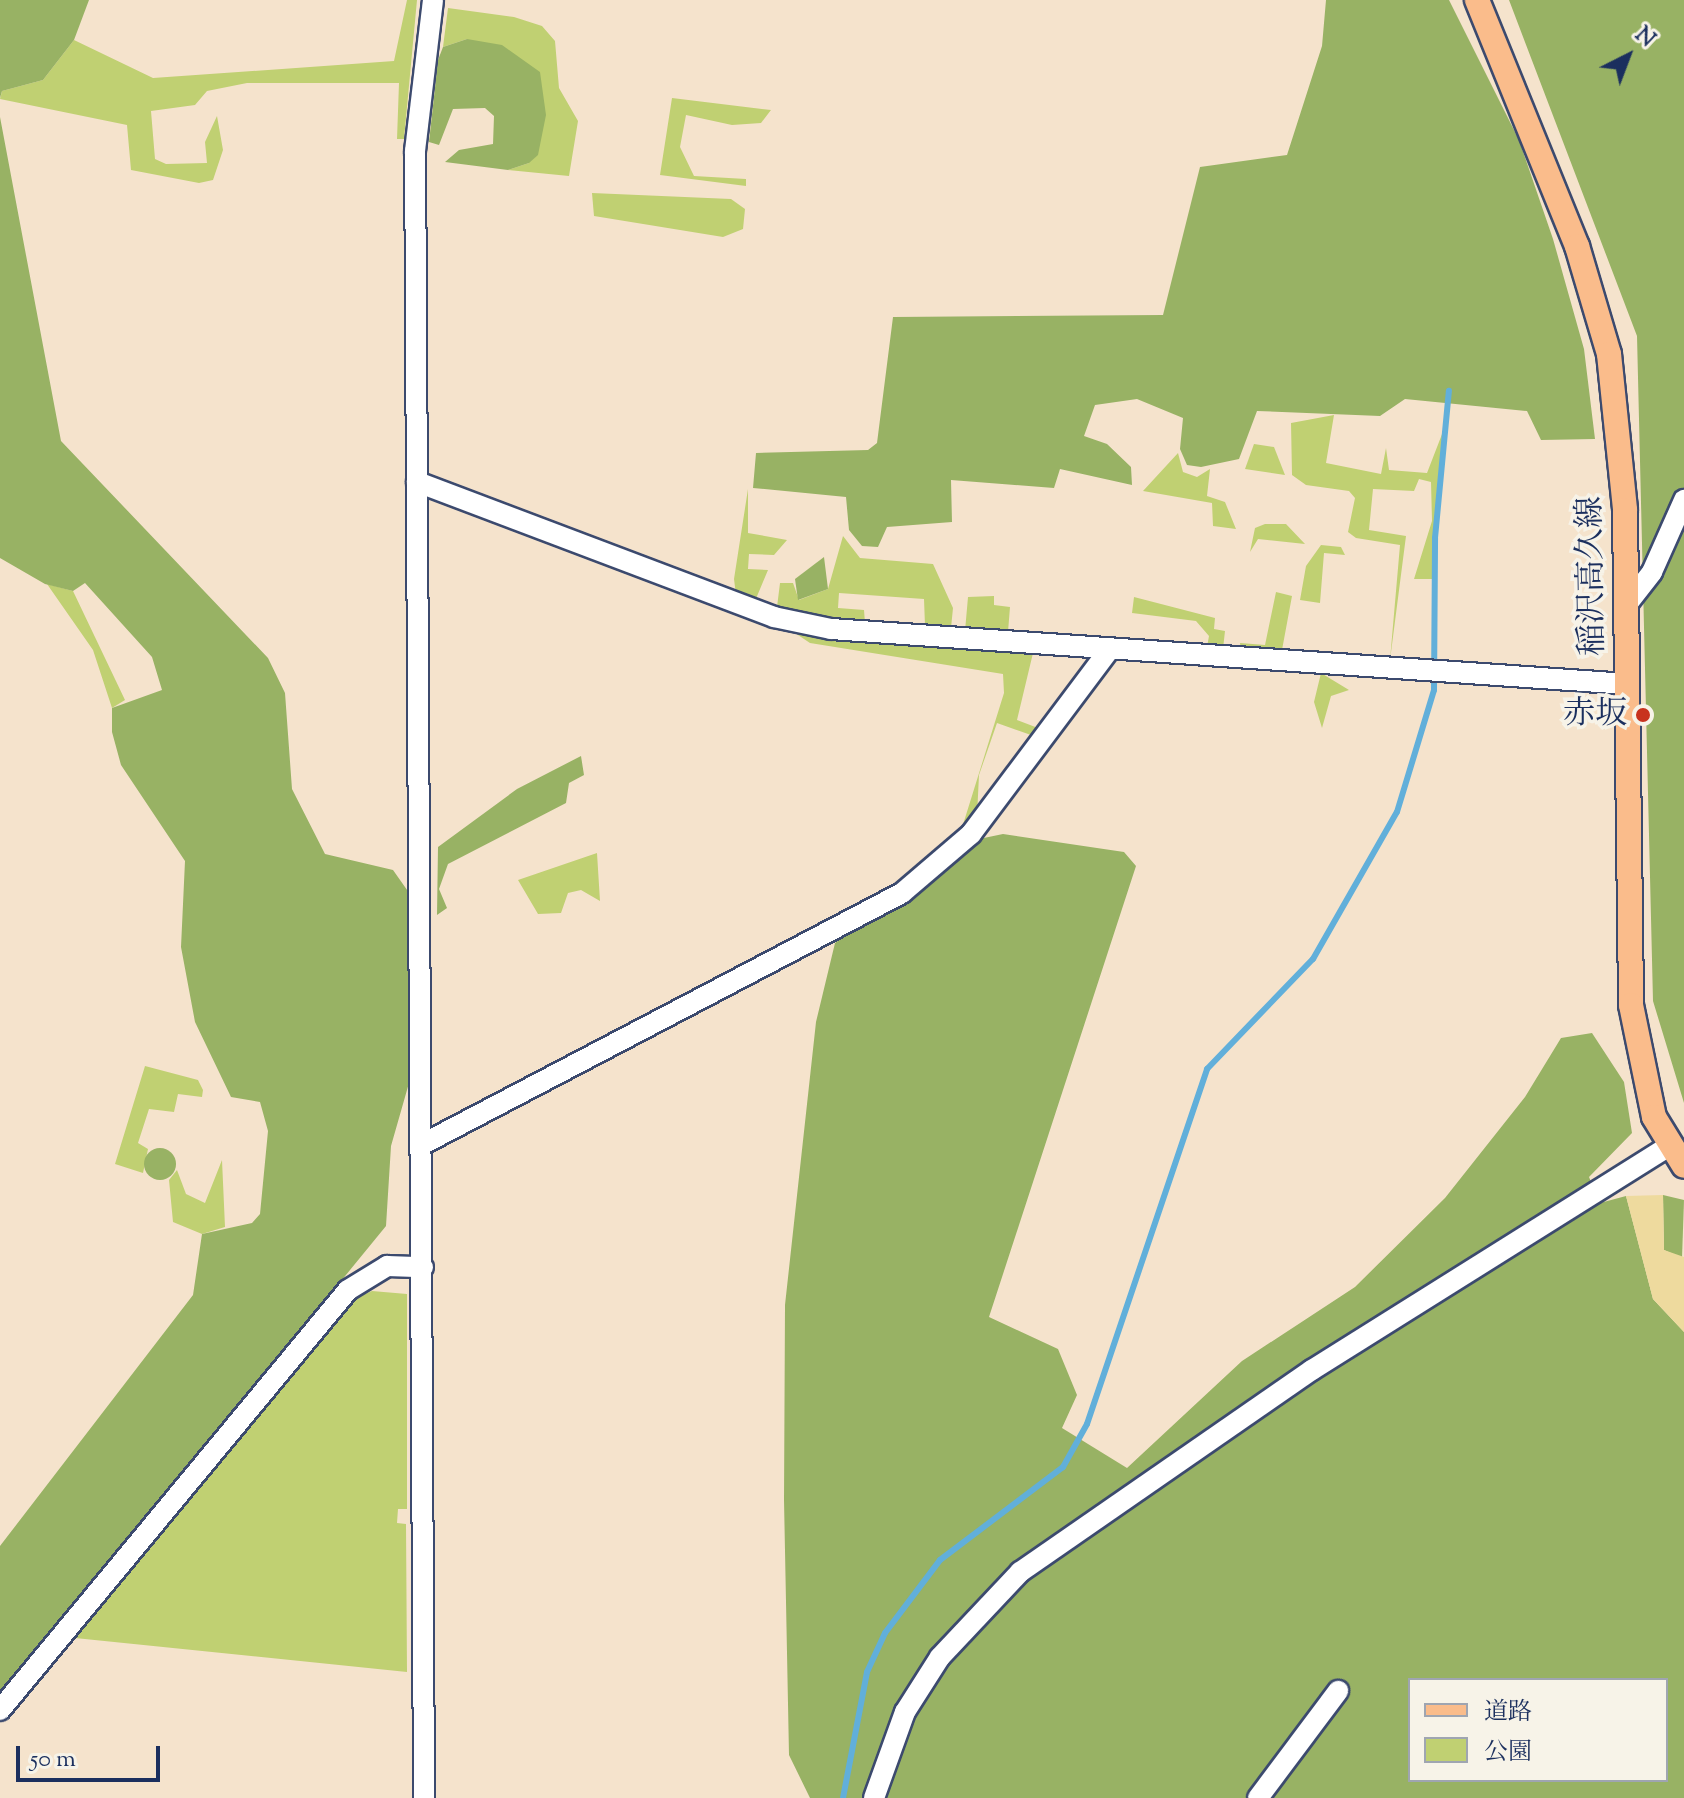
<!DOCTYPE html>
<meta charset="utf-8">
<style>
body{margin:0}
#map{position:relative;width:1684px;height:1798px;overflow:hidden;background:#f5e3cc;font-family:"Sorts Mill Goudy","Noto Serif JP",serif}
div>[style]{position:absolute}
.green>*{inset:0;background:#c0d072}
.forest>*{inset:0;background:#98b264}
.round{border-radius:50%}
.sand>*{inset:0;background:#eeda9e}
.stream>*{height:6px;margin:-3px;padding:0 3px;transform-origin:3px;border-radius:3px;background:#61afda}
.roads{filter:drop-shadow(2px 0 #3c4a6e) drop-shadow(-2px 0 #3c4a6e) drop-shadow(0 2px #3c4a6e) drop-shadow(0 -2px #3c4a6e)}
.minor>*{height:20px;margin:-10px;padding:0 10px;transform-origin:10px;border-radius:10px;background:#fff}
.major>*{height:24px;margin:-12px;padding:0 12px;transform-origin:12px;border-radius:12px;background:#fabc8b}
.dots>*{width:22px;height:22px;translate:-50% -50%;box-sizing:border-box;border:4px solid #f7f3e8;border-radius:50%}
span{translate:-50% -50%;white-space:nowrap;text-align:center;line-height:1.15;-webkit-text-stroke:7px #f7f3e8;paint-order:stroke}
.street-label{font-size:32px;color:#1b2f5e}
.poi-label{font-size:32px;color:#1b2f5e}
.right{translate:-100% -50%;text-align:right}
.legend{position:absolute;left:1408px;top:1678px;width:260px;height:104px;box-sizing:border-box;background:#f7f3e8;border:2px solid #9fa5b1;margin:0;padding:10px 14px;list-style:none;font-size:24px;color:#1b2f5e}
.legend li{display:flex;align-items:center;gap:16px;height:40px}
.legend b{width:40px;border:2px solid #9fa5b1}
.north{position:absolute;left:1588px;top:16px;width:80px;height:80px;-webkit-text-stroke:6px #f7f3e8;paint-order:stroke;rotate:42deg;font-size:22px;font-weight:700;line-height:32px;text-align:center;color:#1b2f5e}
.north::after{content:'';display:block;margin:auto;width:28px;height:36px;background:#1b2f5e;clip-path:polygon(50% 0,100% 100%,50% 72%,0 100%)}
.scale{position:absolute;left:16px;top:1746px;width:144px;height:36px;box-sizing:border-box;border:4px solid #1b2f5e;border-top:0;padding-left:10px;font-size:24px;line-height:28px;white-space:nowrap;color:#1b2f5e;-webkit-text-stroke:6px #f7f3e8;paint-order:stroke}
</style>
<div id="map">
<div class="green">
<div style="clip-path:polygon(407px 0,417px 0,404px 139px,397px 139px,399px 83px,247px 83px,207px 91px,195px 105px,151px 111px,155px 159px,166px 164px,207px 163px,205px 142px,217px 116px,223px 150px,213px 180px,199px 183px,131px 170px,127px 125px,0 99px,2px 91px,43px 80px,74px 40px,153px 78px,394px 61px)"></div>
<div style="clip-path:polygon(448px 8px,514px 17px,542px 26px,555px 41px,559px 88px,578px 121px,569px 176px,508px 170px,529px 163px,467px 39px,443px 47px)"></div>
<div style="clip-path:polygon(672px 98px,771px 110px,761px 123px,732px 125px,686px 115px,680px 147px,694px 176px,746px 179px,746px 186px,660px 175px)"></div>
<div style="clip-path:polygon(592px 193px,731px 199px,745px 209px,743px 229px,723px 237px,594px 216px)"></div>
<div style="clip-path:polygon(1334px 415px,1326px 463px,1381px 474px,1386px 448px,1389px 470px,1427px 473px,1444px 429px,1432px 579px,1414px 579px,1432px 521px,1431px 482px,1419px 479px,1414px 491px,1373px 489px,1369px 530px,1406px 536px,1390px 660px,1400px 545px,1356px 538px,1348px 532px,1355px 498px,1349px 491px,1306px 485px,1292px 475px,1291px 423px)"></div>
<div style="clip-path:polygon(1254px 444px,1274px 447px,1285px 475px,1245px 469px)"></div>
<div style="clip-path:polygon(1178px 453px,1183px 472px,1197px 477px,1210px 469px,1207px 496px,1225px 502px,1236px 529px,1213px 526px,1212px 503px,1143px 491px)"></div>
<div style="clip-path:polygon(748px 489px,748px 533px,787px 540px,774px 555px,749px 554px,748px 569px,768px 570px,755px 601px,736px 595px,734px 579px)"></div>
<div style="clip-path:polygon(1265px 524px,1286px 524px,1305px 544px,1258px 539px,1250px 552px,1255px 528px)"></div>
<div style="clip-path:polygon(843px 536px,860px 558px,933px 564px,953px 608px,951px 628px,925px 626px,924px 599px,839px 593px,838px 608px,864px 610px,865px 623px,777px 607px,780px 583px,793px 583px,799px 600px,828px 589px)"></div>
<div style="clip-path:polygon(1321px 545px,1341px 547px,1345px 555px,1324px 553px,1320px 603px,1300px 600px,1306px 566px)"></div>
<div style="clip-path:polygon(47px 584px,73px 591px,125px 700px,112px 708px,93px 650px)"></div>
<div style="clip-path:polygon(1276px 592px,1292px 596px,1282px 650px,1241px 650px,1240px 643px,1265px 645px)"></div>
<div style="clip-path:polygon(994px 596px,994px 605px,1010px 607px,1008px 632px,965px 631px,968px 597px)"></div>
<div style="clip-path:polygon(1134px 597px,1215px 618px,1214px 629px,1225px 631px,1223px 649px,1207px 647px,1209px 636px,1196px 621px,1132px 613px)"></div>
<div style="clip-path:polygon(795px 633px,1033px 653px,1017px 720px,1038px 728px,1031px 735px,997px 723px,979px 775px,977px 816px,961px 831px,1004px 693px,1003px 674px,810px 643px)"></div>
<div style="clip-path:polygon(1321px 673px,1349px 690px,1331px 696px,1322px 728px,1314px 702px)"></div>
<div style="clip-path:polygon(597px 853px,600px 901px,581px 890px,568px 893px,561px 913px,538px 914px,518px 880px)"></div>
<div style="clip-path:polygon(145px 1066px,198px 1080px,203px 1090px,202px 1097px,178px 1094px,174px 1112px,149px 1109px,138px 1143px,148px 1149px,143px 1173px,115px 1164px)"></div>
<div style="clip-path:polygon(222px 1160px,225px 1227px,202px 1234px,173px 1222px,169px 1180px,177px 1170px,186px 1194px,205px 1203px)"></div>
<div style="clip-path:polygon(372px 1291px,407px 1294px,407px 1509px,398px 1509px,397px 1523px,406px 1524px,407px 1672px,75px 1638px,346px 1302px)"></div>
</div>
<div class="forest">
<div style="clip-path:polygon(0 0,89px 0,74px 40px,43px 80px,2px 91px,0 98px)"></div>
<div style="clip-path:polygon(1326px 0,1449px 0,1519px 140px,1553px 239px,1584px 349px,1595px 439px,1541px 440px,1527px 411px,1405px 399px,1380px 416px,1257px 411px,1239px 459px,1201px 467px,1187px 465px,1180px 449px,1183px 418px,1137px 399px,1095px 405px,1084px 436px,1107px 444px,1131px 467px,1132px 485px,1060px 469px,1054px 488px,951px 480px,952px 522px,887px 527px,878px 547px,862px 546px,849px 530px,846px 497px,753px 488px,756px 453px,868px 450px,877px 443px,893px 317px,1163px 315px,1200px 167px,1287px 155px,1322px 46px)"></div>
<div style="clip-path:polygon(1509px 0,1684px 0,1684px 1103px,1653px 1001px,1637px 336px)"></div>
<div style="clip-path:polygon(467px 39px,502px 45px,540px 72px,546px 115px,538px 155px,529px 163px,508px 170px,445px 162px,459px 150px,493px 144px,494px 116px,485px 108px,453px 109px,439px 145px,429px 142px,438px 60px,443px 47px)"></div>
<div style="clip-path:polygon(0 117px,61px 441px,268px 658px,285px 693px,292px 789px,325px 854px,393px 870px,412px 897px,411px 1076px,391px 1146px,386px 1226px,0 1698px,0 1546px,193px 1295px,202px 1234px,252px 1223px,260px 1214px,268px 1131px,260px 1102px,231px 1097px,195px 1022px,181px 947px,185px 861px,121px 765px,112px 732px,112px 708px,162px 690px,152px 657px,85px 583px,73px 591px,45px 584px,0 558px)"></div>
<div style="clip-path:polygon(824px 557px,828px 589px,798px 600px,795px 579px)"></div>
<div style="clip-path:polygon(581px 756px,584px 775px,569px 783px,566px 803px,448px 864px,439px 889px,447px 908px,437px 915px,438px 847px,517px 789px)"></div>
<div style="clip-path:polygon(evenodd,1003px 834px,1124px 852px,1136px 866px,989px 1317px,1058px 1349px,1077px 1395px,1062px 1428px,1127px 1468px,1242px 1361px,1355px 1287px,1445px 1198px,1525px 1097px,1561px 1038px,1592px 1033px,1624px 1082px,1632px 1133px,1589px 1177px,1600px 1203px,1626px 1196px,1653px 1299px,1684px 1332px,1684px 1798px,810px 1798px,789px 1755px,784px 1500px,785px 1305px,816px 1022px,835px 943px,979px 839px,1003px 834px,1410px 1680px,1666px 1680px,1666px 1780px,1410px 1780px,1410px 1680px)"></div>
<div class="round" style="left:144px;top:1148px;width:32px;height:32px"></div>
<div style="clip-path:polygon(1663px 1195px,1684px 1200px,1682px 1258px,1664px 1250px)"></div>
</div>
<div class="sand">
<div style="clip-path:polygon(1663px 1195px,1664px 1250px,1684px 1257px,1684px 1332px,1653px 1299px,1626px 1196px)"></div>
</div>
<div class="stream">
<div style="left:843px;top:1798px;width:128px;rotate:-79.2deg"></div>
<div style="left:867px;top:1672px;width:43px;rotate:-65.2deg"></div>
<div style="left:885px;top:1633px;width:91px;rotate:-53deg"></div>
<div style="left:940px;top:1560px;width:154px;rotate:-37.1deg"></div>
<div style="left:1063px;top:1467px;width:49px;rotate:-60.8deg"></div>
<div style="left:1087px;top:1424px;width:375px;rotate:-71.3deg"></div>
<div style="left:1207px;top:1069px;width:153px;rotate:-46.1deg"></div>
<div style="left:1313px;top:959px;width:169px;rotate:-60.3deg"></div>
<div style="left:1397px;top:812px;width:127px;rotate:-73.1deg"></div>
<div style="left:1434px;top:690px;width:152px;rotate:-89.6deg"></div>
<div style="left:1435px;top:538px;width:148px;rotate:-84.6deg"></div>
</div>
<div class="roads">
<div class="minor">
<div style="left:417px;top:482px;width:382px;rotate:20.7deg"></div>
<div style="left:774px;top:617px;width:58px;rotate:11.9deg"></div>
<div style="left:831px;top:629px;width:798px;rotate:3.95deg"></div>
<div style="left:1628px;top:603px;width:39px;rotate:-52deg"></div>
<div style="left:1652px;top:572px;width:79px;rotate:-66deg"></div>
<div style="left:423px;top:1144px;width:541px;rotate:-27.65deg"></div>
<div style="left:902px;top:893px;width:91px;rotate:-40.5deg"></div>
<div style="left:971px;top:834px;width:230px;rotate:-53.1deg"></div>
<div style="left:0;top:1710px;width:545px;rotate:-50.36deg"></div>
<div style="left:348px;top:1290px;width:46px;rotate:-31.6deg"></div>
<div style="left:387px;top:1266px;width:36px;rotate:2deg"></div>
<div style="left:424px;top:1798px;width:1647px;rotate:-90.31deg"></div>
<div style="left:415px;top:151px;width:152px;rotate:-83.2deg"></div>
<div style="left:874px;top:1798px;width:91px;rotate:-70.2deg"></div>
<div style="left:905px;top:1712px;width:65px;rotate:-57.5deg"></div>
<div style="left:940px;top:1657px;width:117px;rotate:-46.7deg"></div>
<div style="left:1020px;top:1572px;width:355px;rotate:-34.7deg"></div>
<div style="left:1312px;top:1370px;width:420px;rotate:-32.1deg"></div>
<div style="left:1258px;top:1798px;width:134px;rotate:-53.2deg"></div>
</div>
<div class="major">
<div style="left:1477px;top:0;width:266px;rotate:67.9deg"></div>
<div style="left:1577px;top:246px;width:113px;rotate:73.5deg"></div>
<div style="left:1609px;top:354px;width:157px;rotate:84.1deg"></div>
<div style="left:1625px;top:510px;width:495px;rotate:89.3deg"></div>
<div style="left:1631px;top:1005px;width:114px;rotate:78.4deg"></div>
<div style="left:1654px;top:1117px;width:57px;rotate:58.5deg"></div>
</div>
</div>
<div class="dots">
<div style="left:1643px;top:715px;background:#c8321e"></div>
</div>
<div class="street-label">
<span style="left:1593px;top:576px;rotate:-91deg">稲沢高久線</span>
</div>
<div class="poi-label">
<span class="right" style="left:1627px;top:715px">赤坂</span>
</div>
<ul class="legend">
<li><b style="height:10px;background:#fabc8b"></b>道路</li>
<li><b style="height:22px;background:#c0d072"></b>公園</li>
</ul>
<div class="north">N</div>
<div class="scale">50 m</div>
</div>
